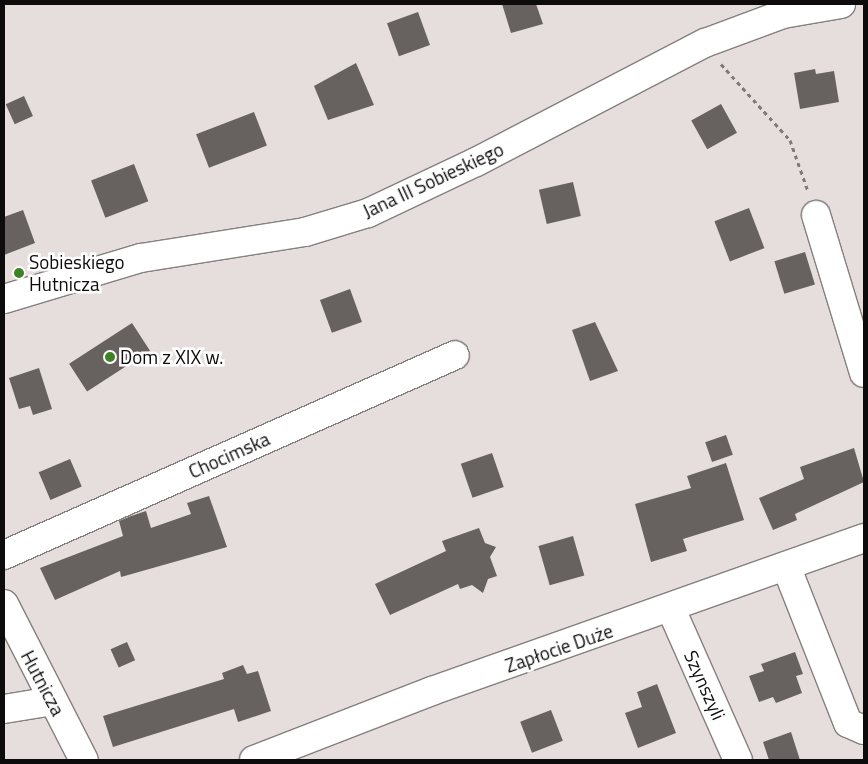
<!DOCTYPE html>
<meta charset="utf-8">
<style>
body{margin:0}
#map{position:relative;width:868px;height:764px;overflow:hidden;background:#e5dedc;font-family:"Titillium Web",sans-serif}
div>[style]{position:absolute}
.building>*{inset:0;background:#67625f;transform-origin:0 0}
.path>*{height:3px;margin-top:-1.5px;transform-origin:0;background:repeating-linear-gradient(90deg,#7f7a79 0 4px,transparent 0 8px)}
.roads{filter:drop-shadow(1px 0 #857f7e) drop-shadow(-1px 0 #857f7e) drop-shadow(0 1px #857f7e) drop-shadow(0 -1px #857f7e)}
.minor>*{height:28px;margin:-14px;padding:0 14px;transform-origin:14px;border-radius:14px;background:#fff}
.dots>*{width:14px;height:14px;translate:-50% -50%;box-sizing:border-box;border:2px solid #fff;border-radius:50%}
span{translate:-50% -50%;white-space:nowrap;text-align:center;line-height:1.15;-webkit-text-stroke:5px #fff;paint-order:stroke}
.street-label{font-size:19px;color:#0d0b0b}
.poi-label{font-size:19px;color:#0d0b0b}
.left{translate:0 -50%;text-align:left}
.frame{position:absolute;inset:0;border:5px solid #0d0b0b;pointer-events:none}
</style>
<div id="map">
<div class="building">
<div style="clip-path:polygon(502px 4px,536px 4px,543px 24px,511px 33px)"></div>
<div style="left:418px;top:12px;width:35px;height:33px;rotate:70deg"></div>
<div style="clip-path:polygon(356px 63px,374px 105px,328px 120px,314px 86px)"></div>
<div style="clip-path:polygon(815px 69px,816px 74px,834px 71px,839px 102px,800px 109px,794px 73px)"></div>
<div style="left:24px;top:96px;width:22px;height:20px;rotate:66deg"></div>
<div style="left:721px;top:104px;width:33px;height:34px;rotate:61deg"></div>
<div style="left:254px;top:112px;width:36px;height:62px;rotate:69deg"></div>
<div style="left:134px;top:164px;width:40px;height:46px;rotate:69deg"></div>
<div style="left:573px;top:182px;width:35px;height:35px;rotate:77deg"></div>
<div style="left:749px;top:208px;width:43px;height:37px;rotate:69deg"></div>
<div style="clip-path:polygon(23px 210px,35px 243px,4px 255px,4px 217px)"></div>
<div style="left:805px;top:252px;width:34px;height:32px;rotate:73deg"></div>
<div style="left:350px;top:289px;width:35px;height:32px;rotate:70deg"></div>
<div style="clip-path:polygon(595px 322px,618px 371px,590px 381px,572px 330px)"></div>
<div style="left:132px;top:323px;width:33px;height:75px;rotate:57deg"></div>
<div style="clip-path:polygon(39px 368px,52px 409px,33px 415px,30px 406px,19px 409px,9px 378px)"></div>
<div style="left:726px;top:435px;width:21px;height:22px;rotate:71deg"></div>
<div style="clip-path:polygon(854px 448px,864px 482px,795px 514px,797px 520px,773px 530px,759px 498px,804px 479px,800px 467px)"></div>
<div style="left:492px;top:453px;width:36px;height:33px;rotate:71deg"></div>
<div style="left:70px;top:459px;width:30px;height:34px;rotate:67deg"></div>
<div style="clip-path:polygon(726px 463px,744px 520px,683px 539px,687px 551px,651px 562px,635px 504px,691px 488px,687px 476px)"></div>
<div style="clip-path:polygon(209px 496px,227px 547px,121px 577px,120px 571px,55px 600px,40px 568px,123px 536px,119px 521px,131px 516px,146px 511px,151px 528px,191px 514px,187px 503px)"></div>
<div style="clip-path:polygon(479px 528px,485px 543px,496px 547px,490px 557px,497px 576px,488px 579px,483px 593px,472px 585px,460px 589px,458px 584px,390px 615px,375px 584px,446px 551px,442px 541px)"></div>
<div style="left:573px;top:536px;width:41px;height:36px;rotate:74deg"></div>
<div style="left:127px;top:642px;width:20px;height:18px;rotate:66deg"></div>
<div style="clip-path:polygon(795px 652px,803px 674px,796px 676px,802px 693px,776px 703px,773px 697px,759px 702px,749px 676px,764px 671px,761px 664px)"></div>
<div style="clip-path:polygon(243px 665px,247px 674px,258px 671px,271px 711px,238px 722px,234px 709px,113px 747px,103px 716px,224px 679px,222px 673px)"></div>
<div style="clip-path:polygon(657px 684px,676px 733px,638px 748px,625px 713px,642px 707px,637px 692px)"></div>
<div style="left:551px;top:710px;width:33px;height:33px;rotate:69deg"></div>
<div style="clip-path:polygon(791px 732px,800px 760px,769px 760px,763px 742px)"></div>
</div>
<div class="path">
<div style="left:721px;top:64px;width:103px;rotate:47.8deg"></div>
<div style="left:790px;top:140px;width:54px;rotate:70.6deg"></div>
</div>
<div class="roads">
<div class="minor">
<div style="left:816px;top:215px;width:165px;rotate:73.1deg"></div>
<div style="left:4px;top:299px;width:143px;rotate:-16.7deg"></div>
<div style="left:141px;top:258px;width:166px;rotate:-9deg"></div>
<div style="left:305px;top:232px;width:66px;rotate:-16.8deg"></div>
<div style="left:368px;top:213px;width:119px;rotate:-25.3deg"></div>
<div style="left:476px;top:162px;width:258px;rotate:-27.5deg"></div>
<div style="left:705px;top:43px;width:83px;rotate:-20.4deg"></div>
<div style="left:783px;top:14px;width:59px;rotate:-9.8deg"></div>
<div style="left:4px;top:555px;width:493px;rotate:-23.9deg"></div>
<div style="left:786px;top:566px;width:169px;rotate:68.5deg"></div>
<div style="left:848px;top:723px;width:17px;rotate:24deg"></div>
<div style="left:4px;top:604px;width:175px;rotate:62.9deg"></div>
<div style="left:671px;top:609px;width:165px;rotate:66.1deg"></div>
<div style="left:4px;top:709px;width:50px;rotate:-9.3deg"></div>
<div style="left:254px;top:760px;width:191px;rotate:-21.2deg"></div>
<div style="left:432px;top:691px;width:458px;rotate:-19.5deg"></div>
</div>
</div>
<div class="dots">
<div style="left:19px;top:273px;background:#3e8226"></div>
<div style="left:110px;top:357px;background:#3e8226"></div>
</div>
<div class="street-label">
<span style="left:433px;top:180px;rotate:-25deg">Jana III Sobieskiego</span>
<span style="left:229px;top:455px;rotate:-24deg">Chocimska</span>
<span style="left:559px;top:648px;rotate:-19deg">Zapłocie Duże</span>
<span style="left:43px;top:683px;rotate:62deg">Hutnicza</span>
<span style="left:705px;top:685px;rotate:66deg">Szynszyli</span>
</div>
<div class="poi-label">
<span class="left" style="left:29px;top:273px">Sobieskiego<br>Hutnicza</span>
<span class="left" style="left:120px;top:357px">Dom z XIX w.</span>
</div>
<div class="frame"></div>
</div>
